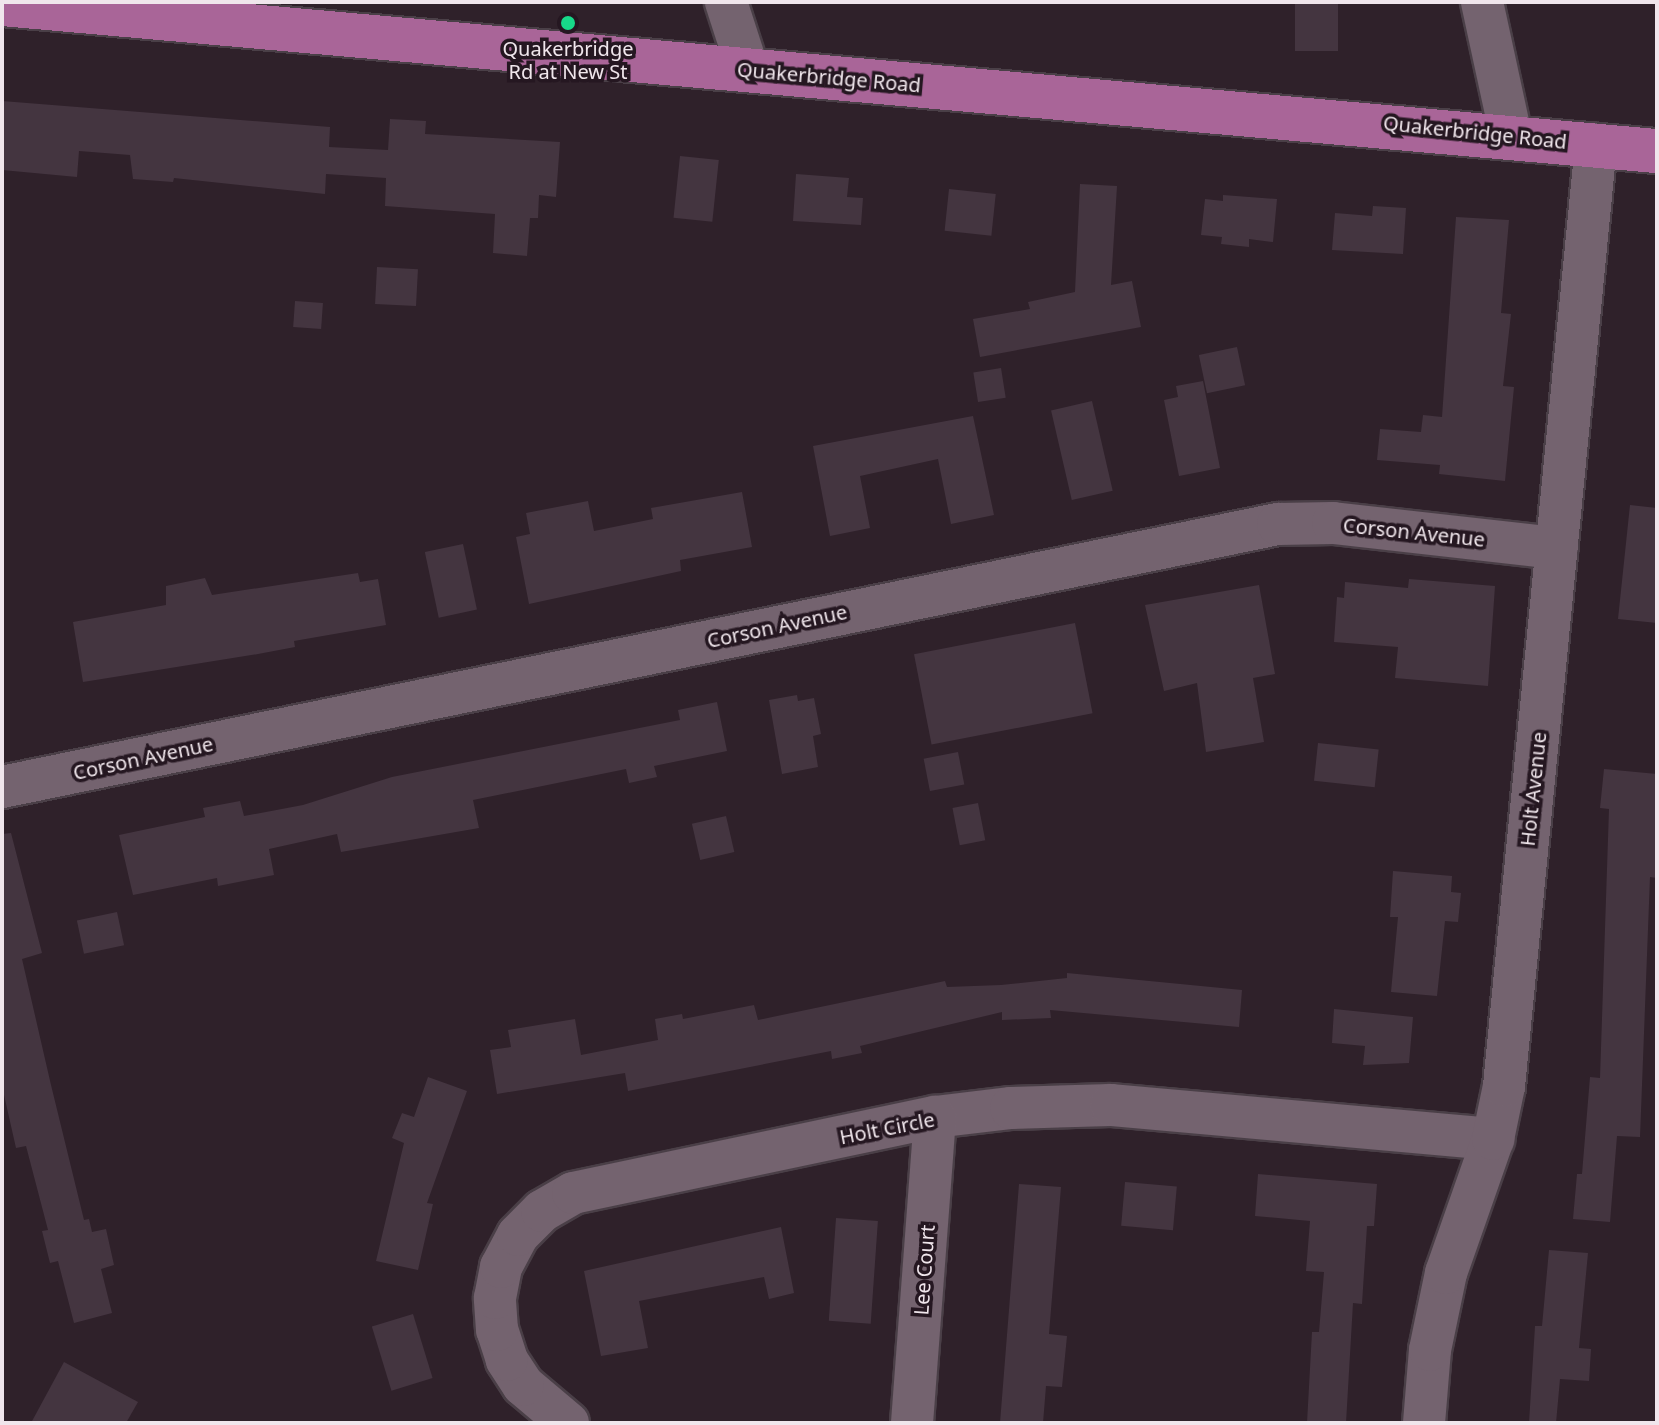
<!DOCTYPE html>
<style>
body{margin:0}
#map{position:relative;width:1659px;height:1425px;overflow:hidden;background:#2f212a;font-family:"Noto Sans",sans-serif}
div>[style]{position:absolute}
.building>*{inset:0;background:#443540;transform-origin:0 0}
.roads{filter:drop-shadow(2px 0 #4a3f47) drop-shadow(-2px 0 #4a3f47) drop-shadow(0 2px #4a3f47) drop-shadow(0 -2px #4a3f47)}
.minor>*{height:42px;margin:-21px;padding:0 21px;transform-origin:21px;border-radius:21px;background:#74636f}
.major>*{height:44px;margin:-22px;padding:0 22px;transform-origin:22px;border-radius:22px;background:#a96598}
.dots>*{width:22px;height:22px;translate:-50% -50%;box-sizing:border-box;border:4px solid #251721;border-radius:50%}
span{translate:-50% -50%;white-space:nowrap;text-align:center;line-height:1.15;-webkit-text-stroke:7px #251721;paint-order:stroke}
.poi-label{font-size:20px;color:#f0e6ec}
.street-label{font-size:20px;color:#f0e6ec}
.frame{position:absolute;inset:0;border:4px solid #f0e6ec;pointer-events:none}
</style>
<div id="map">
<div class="building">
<div style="left:1295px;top:2px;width:43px;height:49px"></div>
<div style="clip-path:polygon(2px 101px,330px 127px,329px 147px,388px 150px,390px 119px,426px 121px,425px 134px,560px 142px,556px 197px,539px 195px,538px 218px,530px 218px,527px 256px,493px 253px,495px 214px,385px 206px,386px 178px,326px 174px,325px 194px,174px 178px,173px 182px,133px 179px,130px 155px,79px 151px,77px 177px,2px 170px)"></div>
<div style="left:680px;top:156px;width:39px;height:62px;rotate:6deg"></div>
<div style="clip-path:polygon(796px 174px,849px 178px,847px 197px,863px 198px,861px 225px,793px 221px)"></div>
<div style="clip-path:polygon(1080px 184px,1117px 186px,1111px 285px,1132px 281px,1141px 327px,980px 357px,973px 319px,1030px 309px,1028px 302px,1075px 292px)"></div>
<div style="left:949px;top:189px;width:47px;height:42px;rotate:6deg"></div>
<div style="clip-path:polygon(1223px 195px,1277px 199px,1273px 242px,1249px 239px,1249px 247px,1221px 244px,1222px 237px,1201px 235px,1205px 199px,1223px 201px)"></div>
<div style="clip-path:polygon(1373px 206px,1406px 208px,1403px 254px,1332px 250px,1335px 213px,1372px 216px)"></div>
<div style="clip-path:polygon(1456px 217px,1509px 220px,1501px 313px,1511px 314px,1503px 386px,1514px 387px,1505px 481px,1439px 474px,1440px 465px,1377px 460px,1380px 429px,1421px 432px,1423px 415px,1442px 417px)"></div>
<div style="left:377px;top:267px;width:41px;height:37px;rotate:3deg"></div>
<div style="left:295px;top:301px;width:28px;height:26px;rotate:4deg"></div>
<div style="left:1237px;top:347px;width:39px;height:39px;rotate:78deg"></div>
<div style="left:1001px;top:368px;width:30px;height:28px;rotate:81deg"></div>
<div style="clip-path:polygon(1203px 381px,1220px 468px,1179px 476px,1164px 400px,1178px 397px,1176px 386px)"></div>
<div style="left:1092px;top:401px;width:92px;height:42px;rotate:77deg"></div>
<div style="clip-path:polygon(973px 416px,994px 515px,951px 524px,938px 459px,860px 476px,870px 528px,830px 536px,813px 446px)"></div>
<div style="clip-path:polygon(742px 492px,752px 547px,680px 560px,681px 571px,529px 604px,516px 537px,530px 534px,526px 513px,588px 501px,594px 531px,653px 519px,651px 508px)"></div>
<div style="clip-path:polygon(1630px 505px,1657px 508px,1657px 623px,1618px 619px)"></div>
<div style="left:463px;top:544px;width:67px;height:39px;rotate:78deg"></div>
<div style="clip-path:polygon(358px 573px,360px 582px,378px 579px,386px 625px,294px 641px,295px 647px,258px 654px,83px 682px,73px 622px,166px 605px,166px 586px,205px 578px,212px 595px)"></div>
<div style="clip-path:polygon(1409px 579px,1495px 586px,1488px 686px,1395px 678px,1398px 647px,1334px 642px,1337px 597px,1344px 598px,1345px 582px,1408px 588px)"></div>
<div style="clip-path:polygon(1259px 585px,1275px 674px,1253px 678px,1264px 742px,1206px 752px,1197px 683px,1164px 691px,1145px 605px)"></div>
<div style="left:1075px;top:623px;width:92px;height:164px;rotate:79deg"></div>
<div style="clip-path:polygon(797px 695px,798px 701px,814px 698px,821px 734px,813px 736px,818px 767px,782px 774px,769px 700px)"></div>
<div style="clip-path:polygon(717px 702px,727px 751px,654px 766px,657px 777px,629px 783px,626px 769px,473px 800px,479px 828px,341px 852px,337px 834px,269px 849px,274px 875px,218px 886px,217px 878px,133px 895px,119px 835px,205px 817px,203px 808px,240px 801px,244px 816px,303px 805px,392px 777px,680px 720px,678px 710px)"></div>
<div style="left:1318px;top:743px;width:61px;height:38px;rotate:6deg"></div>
<div style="left:958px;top:752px;width:33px;height:35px;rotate:79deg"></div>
<div style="clip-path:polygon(1604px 769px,1657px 774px,1657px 878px,1650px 877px,1640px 1137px,1617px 1136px,1610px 1222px,1573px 1219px,1577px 1174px,1582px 1174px,1590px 1077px,1600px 1078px,1609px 809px,1600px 808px)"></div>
<div style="left:978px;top:803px;width:38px;height:26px;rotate:79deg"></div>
<div style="left:726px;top:816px;width:37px;height:35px;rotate:77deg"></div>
<div style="clip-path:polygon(11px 833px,42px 953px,22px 959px,51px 1085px,84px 1220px,89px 1219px,92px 1232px,106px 1229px,114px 1265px,101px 1269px,112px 1313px,74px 1323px,58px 1261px,50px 1263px,42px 1231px,48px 1230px,26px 1146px,16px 1148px,2px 1086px,2px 834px)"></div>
<div style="clip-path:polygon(1393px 871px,1452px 876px,1451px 892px,1461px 893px,1458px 922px,1445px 921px,1437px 996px,1391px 992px,1398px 917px,1390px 917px)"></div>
<div style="left:117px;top:912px;width:34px;height:41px;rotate:78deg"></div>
<div style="clip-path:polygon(1067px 973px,1242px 990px,1239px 1027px,1050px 1010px,1051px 1018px,1002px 1020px,1002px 1012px,860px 1046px,862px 1053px,832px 1059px,831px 1051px,628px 1091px,625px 1073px,497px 1094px,490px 1050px,511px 1047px,508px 1030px,575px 1019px,581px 1055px,658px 1040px,655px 1019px,682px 1014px,683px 1019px,754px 1005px,758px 1020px,945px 981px,947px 987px,1001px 985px,1067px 978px)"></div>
<div style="clip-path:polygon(1334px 1009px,1413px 1017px,1409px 1063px,1363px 1065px,1365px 1046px,1332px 1043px)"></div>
<div style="clip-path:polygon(428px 1077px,467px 1091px,427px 1203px,433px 1204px,418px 1270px,376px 1261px,404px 1143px,392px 1138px,402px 1113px,414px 1117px)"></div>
<div style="clip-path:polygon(1258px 1174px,1377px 1184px,1374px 1226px,1367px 1226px,1362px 1304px,1353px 1303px,1346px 1423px,1307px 1423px,1312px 1332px,1319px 1332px,1324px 1272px,1306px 1271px,1310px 1221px,1255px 1216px)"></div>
<div style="left:1125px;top:1182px;width:52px;height:44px;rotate:5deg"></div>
<div style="clip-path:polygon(1019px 1184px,1061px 1187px,1049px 1334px,1067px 1336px,1062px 1387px,1046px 1386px,1043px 1423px,1000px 1423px)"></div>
<div style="left:836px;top:1218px;width:42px;height:103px;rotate:4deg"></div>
<div style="clip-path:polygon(781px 1227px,794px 1293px,769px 1299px,764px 1277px,639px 1301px,648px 1348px,601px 1356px,584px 1271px)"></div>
<div style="clip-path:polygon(1549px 1250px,1588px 1253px,1579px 1348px,1591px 1349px,1589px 1381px,1560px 1379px,1556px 1423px,1529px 1423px,1535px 1326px,1542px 1326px)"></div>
<div style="left:413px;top:1314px;width:67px;height:43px;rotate:73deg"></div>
<div style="clip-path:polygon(64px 1362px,138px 1402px,126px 1423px,31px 1423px)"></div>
</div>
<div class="roads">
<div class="minor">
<div style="left:726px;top:2px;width:71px;rotate:72.1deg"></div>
<div style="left:1482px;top:2px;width:137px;rotate:77.8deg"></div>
<div style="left:2px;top:787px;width:1303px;rotate:-11.65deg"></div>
<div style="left:1278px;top:524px;width:55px;rotate:-1deg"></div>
<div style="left:1333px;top:523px;width:225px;rotate:6.4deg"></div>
<div style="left:568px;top:1423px;width:59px;rotate:-139.8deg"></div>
<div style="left:523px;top:1385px;width:30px;rotate:-123deg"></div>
<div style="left:507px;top:1360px;width:32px;rotate:-108deg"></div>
<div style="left:497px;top:1330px;width:32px;rotate:-94deg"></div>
<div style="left:495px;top:1298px;width:32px;rotate:-79deg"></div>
<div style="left:501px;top:1267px;width:36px;rotate:-62deg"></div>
<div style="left:518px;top:1235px;width:34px;rotate:-45deg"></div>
<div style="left:542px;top:1211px;width:36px;rotate:-30deg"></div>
<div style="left:573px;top:1193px;width:370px;rotate:-11.9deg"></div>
<div style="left:935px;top:1117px;width:77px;rotate:-6.8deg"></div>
<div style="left:1011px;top:1108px;width:100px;rotate:-1.7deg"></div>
<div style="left:1111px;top:1105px;width:384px;rotate:5.1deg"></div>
<div style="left:912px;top:1423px;width:307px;rotate:-85.7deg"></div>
<div style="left:1424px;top:1423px;width:73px;rotate:-85.3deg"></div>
<div style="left:1430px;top:1350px;width:79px;rotate:-78.3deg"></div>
<div style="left:1446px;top:1273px;width:142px;rotate:-70.7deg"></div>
<div style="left:1493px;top:1139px;width:54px;rotate:-78.3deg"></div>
<div style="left:1504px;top:1086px;width:946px;rotate:-84.42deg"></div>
</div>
<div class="major">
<div style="left:2px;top:4px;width:1662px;rotate:5.08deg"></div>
</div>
</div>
<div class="dots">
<div style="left:568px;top:23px;background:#17d989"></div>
</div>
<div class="poi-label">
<span style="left:568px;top:60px">Quakerbridge<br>Rd at New St</span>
</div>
<div class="street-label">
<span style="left:829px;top:77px;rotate:5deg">Quakerbridge Road</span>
<span style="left:1475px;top:132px;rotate:6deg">Quakerbridge Road</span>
<span style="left:1414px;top:532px;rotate:6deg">Corson Avenue</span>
<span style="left:777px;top:626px;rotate:-12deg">Corson Avenue</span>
<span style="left:143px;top:758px;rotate:-12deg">Corson Avenue</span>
<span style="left:1533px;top:789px;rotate:-84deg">Holt Avenue</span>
<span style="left:887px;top:1128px;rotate:-11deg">Holt Circle</span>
<span style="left:924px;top:1270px;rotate:-86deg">Lee Court</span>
</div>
<div class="frame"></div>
</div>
